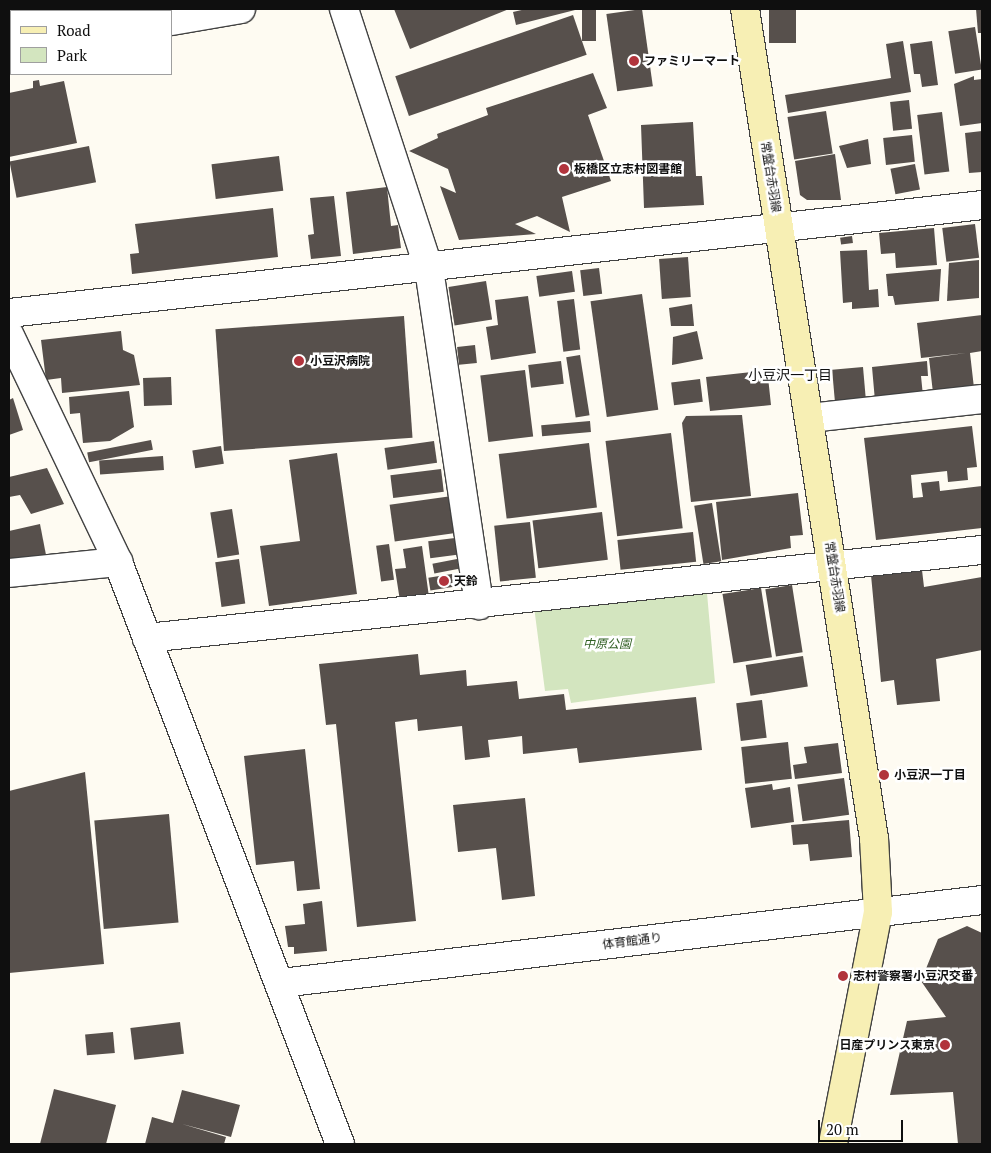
<!DOCTYPE html>
<meta charset="utf-8">
<style>
body{margin:0}
#map{position:relative;width:991px;height:1153px;overflow:hidden;background:#fefbf2;font-family:"PT Serif","Noto Sans JP",serif}
div>[style]{position:absolute}
.green>*{inset:0;background:#d3e5bf}
.building>*{inset:0;background:#57504c;transform-origin:0 0}
.roads{filter:drop-shadow(1px 0 #424242) drop-shadow(-1px 0 #424242) drop-shadow(0 1px #424242) drop-shadow(0 -1px #424242)}
.minor>*{height:28px;margin:-14px;padding:0 14px;transform-origin:14px;border-radius:14px;background:#fff}
.tertiary>*{height:28px;margin:-14px;padding:0 14px;transform-origin:14px;border-radius:14px;background:#fff}
.secondary>*{height:28px;margin:-14px;padding:0 14px;transform-origin:14px;border-radius:14px;background:#f7efb4}
.dots>*{width:14px;height:14px;translate:-50% -50%;box-sizing:border-box;border:2px solid #fff;border-radius:50%}
span{translate:-50% -50%;white-space:nowrap;text-align:center;line-height:1.15;-webkit-text-stroke:5px #fff;paint-order:stroke}
.poi-label{font-size:12px;color:#0f0f0f;font-weight:700}
.left{translate:0 -50%;text-align:left}
.right{translate:-100% -50%;text-align:right}
.street-label{font-size:12px;color:#0f0f0f}
.park-label{font-size:12px;color:#326125;font-style:italic}
.neighbourhood-label{font-size:14px;color:#0f0f0f}
.frame{position:absolute;inset:0;border:10px solid #0f0f0f;pointer-events:none}
.legend{position:absolute;left:10px;top:10px;width:162px;height:65px;box-sizing:border-box;background:#fff;border:1px solid #9f9f9f;margin:0;padding:6px 9px;list-style:none;font-size:15px;color:#0f0f0f}
.legend li{display:flex;align-items:center;gap:10px;height:25px}
.legend b{width:25px;border:1px solid #9f9f9f}
.scale{position:absolute;left:818px;top:1120px;width:85px;height:22px;box-sizing:border-box;border:2px solid #0f0f0f;border-top:0;padding-left:6px;font-size:15px;line-height:18px;white-space:nowrap;color:#0f0f0f;-webkit-text-stroke:4px #fff;paint-order:stroke}
</style>
<div id="map">
<div class="green">
<div style="clip-path:polygon(706px 582px,715px 683px,571px 703px,568px 689px,545px 691px,533px 599px)"></div>
</div>
<div class="building">
<div style="clip-path:polygon(9px 9px,61px 9px,61px 11px,11px 11px,9px 27px)"></div>
<div style="clip-path:polygon(394px 9px,509px 9px,410px 49px)"></div>
<div style="clip-path:polygon(526px 9px,579px 9px,516px 25px,513px 12px)"></div>
<div style="left:582px;top:9px;width:14px;height:32px"></div>
<div style="left:642px;top:9px;width:78px;height:36px;rotate:82deg"></div>
<div style="left:769px;top:9px;width:27px;height:34px"></div>
<div style="clip-path:polygon(976px 9px,982px 9px,982px 33px,978px 33px)"></div>
<div style="left:573px;top:15px;width:42px;height:188px;rotate:71deg"></div>
<div style="left:975px;top:27px;width:43px;height:27px;rotate:81deg"></div>
<div style="clip-path:polygon(903px 41px,911px 92px,788px 113px,785px 95px,891px 78px,886px 44px)"></div>
<div style="clip-path:polygon(932px 41px,938px 85px,922px 87px,920px 74px,914px 74px,910px 44px)"></div>
<div style="clip-path:polygon(593px 73px,607px 108px,588px 115px,611px 181px,562px 197px,570px 232px,537px 216px,515px 224px,536px 234px,459px 240px,440px 186px,456px 193px,448px 169px,409px 151px,438px 138px,437px 134px,488px 115px,486px 108px)"></div>
<div style="clip-path:polygon(974px 76px,974px 80px,982px 79px,982px 123px,960px 126px,954px 84px)"></div>
<div style="clip-path:polygon(39px 80px,40px 86px,64px 81px,77px 143px,9px 157px,9px 93px,33px 88px,33px 81px)"></div>
<div style="left:909px;top:100px;width:29px;height:19px;rotate:84deg"></div>
<div style="left:826px;top:111px;width:43px;height:39px;rotate:81deg"></div>
<div style="left:942px;top:112px;width:60px;height:25px;rotate:83deg"></div>
<div style="clip-path:polygon(693px 122px,696px 176px,702px 176px,704px 205px,644px 208px,641px 125px)"></div>
<div style="clip-path:polygon(982px 131px,982px 172px,969px 173px,965px 133px)"></div>
<div style="left:912px;top:135px;width:27px;height:29px;rotate:84deg"></div>
<div style="clip-path:polygon(868px 139px,871px 164px,847px 168px,839px 146px)"></div>
<div style="left:89px;top:146px;width:37px;height:81px;rotate:79deg"></div>
<div style="clip-path:polygon(835px 154px,841px 200px,807px 200px,800px 195px,795px 161px)"></div>
<div style="left:279px;top:156px;width:35px;height:68px;rotate:83deg"></div>
<div style="left:915px;top:164px;width:26px;height:25px;rotate:79deg"></div>
<div style="clip-path:polygon(387px 187px,391px 226px,398px 225px,401px 248px,353px 254px,346px 192px)"></div>
<div style="clip-path:polygon(334px 196px,341px 256px,311px 259px,308px 235px,314px 234px,310px 198px)"></div>
<div style="clip-path:polygon(273px 208px,278px 257px,132px 274px,130px 254px,139px 253px,135px 224px)"></div>
<div style="left:975px;top:224px;width:34px;height:33px;rotate:83deg"></div>
<div style="clip-path:polygon(934px 228px,937px 265px,896px 268px,895px 253px,881px 254px,879px 233px)"></div>
<div style="left:852px;top:236px;width:7px;height:12px;rotate:82deg"></div>
<div style="clip-path:polygon(867px 250px,869px 290px,878px 289px,879px 307px,852px 309px,852px 302px,843px 303px,840px 251px)"></div>
<div style="left:688px;top:257px;width:40px;height:29px;rotate:86deg"></div>
<div style="clip-path:polygon(979px 260px,979px 298px,947px 301px,949px 263px)"></div>
<div style="left:599px;top:268px;width:26px;height:19px;rotate:83deg"></div>
<div style="clip-path:polygon(941px 269px,939px 301px,895px 305px,893px 296px,888px 296px,886px 274px)"></div>
<div style="left:572px;top:271px;width:21px;height:36px;rotate:82deg"></div>
<div style="left:486px;top:281px;width:39px;height:38px;rotate:81deg"></div>
<div style="left:642px;top:294px;width:117px;height:52px;rotate:82deg"></div>
<div style="clip-path:polygon(528px 296px,536px 353px,491px 360px,486px 327px,498px 325px,495px 300px)"></div>
<div style="left:574px;top:299px;width:51px;height:17px;rotate:83deg"></div>
<div style="clip-path:polygon(692px 304px,694px 326px,671px 326px,669px 308px)"></div>
<div style="clip-path:polygon(982px 315px,982px 351px,970px 353px,974px 388px,933px 393px,929px 358px,966px 353px,921px 358px,917px 323px)"></div>
<div style="left:404px;top:316px;width:122px;height:189px;rotate:86deg"></div>
<div style="clip-path:polygon(121px 331px,123px 350px,134px 355px,140px 385px,62px 393px,61px 378px,46px 380px,41px 340px)"></div>
<div style="clip-path:polygon(697px 331px,703px 359px,672px 365px,673px 337px)"></div>
<div style="left:475px;top:345px;width:18px;height:18px;rotate:84deg"></div>
<div style="left:580px;top:355px;width:61px;height:14px;rotate:81deg"></div>
<div style="left:561px;top:361px;width:23px;height:33px;rotate:83deg"></div>
<div style="clip-path:polygon(927px 361px,928px 376px,921px 376px,923px 396px,875px 401px,872px 367px)"></div>
<div style="left:863px;top:367px;width:35px;height:31px;rotate:85deg"></div>
<div style="left:525px;top:370px;width:67px;height:45px;rotate:83deg"></div>
<div style="clip-path:polygon(761px 371px,762px 377px,768px 377px,771px 405px,710px 411px,706px 377px)"></div>
<div style="left:171px;top:377px;width:28px;height:28px;rotate:88deg"></div>
<div style="left:700px;top:379px;width:23px;height:29px;rotate:83deg"></div>
<div style="clip-path:polygon(129px 391px,134px 427px,110px 441px,83px 443px,80px 413px,70px 414px,69px 397px)"></div>
<div style="clip-path:polygon(13px 398px,23px 430px,9px 435px,9px 400px)"></div>
<div style="clip-path:polygon(742px 415px,751px 496px,691px 502px,682px 423px,686px 416px)"></div>
<div style="left:590px;top:421px;width:11px;height:49px;rotate:85deg"></div>
<div style="clip-path:polygon(972px 426px,977px 467px,967px 468px,968px 480px,948px 482px,947px 471px,911px 475px,913px 498px,923px 497px,921px 483px,939px 481px,940px 491px,982px 486px,982px 528px,876px 540px,864px 438px)"></div>
<div style="left:671px;top:433px;width:96px;height:66px;rotate:83deg"></div>
<div style="left:151px;top:440px;width:10px;height:65px;rotate:79deg"></div>
<div style="left:434px;top:441px;width:22px;height:50px;rotate:82deg"></div>
<div style="left:589px;top:443px;width:65px;height:91px;rotate:83deg"></div>
<div style="left:221px;top:446px;width:18px;height:29px;rotate:81deg"></div>
<div style="clip-path:polygon(337px 453px,357px 594px,269px 606px,260px 546px,300px 541px,289px 460px)"></div>
<div style="left:163px;top:456px;width:14px;height:64px;rotate:86deg"></div>
<div style="clip-path:polygon(47px 468px,64px 504px,31px 514px,20px 495px,9px 497px,9px 477px)"></div>
<div style="left:441px;top:469px;width:23px;height:51px;rotate:83deg"></div>
<div style="clip-path:polygon(798px 493px,803px 535px,790px 536px,791px 548px,722px 560px,716px 502px)"></div>
<div style="left:452px;top:496px;width:37px;height:63px;rotate:82deg"></div>
<div style="left:712px;top:503px;width:59px;height:18px;rotate:81deg"></div>
<div style="left:232px;top:509px;width:46px;height:22px;rotate:81deg"></div>
<div style="left:602px;top:512px;width:48px;height:70px;rotate:83deg"></div>
<div style="left:530px;top:522px;width:56px;height:36px;rotate:84deg"></div>
<div style="clip-path:polygon(40px 524px,46px 555px,9px 563px,9px 531px)"></div>
<div style="left:693px;top:532px;width:30px;height:76px;rotate:84deg"></div>
<div style="left:455px;top:538px;width:17px;height:27px;rotate:83deg"></div>
<div style="left:389px;top:544px;width:36px;height:13px;rotate:82deg"></div>
<div style="clip-path:polygon(422px 546px,429px 597px,400px 601px,395px 569px,406px 568px,403px 549px)"></div>
<div style="left:239px;top:559px;width:45px;height:24px;rotate:82deg"></div>
<div style="left:457px;top:559px;width:10px;height:25px;rotate:79deg"></div>
<div style="clip-path:polygon(922px 570px,924px 587px,982px 577px,982px 650px,936px 659px,940px 701px,897px 705px,894px 680px,881px 682px,871px 575px)"></div>
<div style="left:458px;top:573px;width:13px;height:30px;rotate:81deg"></div>
<div style="left:792px;top:585px;width:68px;height:27px;rotate:81deg"></div>
<div style="left:761px;top:588px;width:70px;height:39px;rotate:81deg"></div>
<div style="clip-path:polygon(418px 654px,420px 675px,466px 670px,467px 686px,517px 681px,519px 699px,564px 694px,566px 710px,696px 697px,702px 750px,579px 763px,577px 748px,523px 754px,522px 736px,488px 740px,490px 757px,465px 760px,462px 726px,418px 731px,417px 719px,395px 722px,416px 921px,357px 927px,336px 724px,326px 725px,319px 664px)"></div>
<div style="left:803px;top:656px;width:31px;height:58px;rotate:81deg"></div>
<div style="left:762px;top:700px;width:38px;height:26px;rotate:83deg"></div>
<div style="left:788px;top:742px;width:37px;height:47px;rotate:84deg"></div>
<div style="clip-path:polygon(838px 743px,842px 773px,795px 779px,793px 765px,807px 763px,804px 747px)"></div>
<div style="clip-path:polygon(305px 749px,320px 889px,297px 891px,294px 861px,256px 865px,244px 756px)"></div>
<div style="clip-path:polygon(85px 772px,104px 964px,9px 973px,9px 791px)"></div>
<div style="left:844px;top:778px;width:37px;height:47px;rotate:82deg"></div>
<div style="clip-path:polygon(772px 784px,773px 790px,790px 787px,794px 822px,751px 828px,745px 788px)"></div>
<div style="clip-path:polygon(525px 798px,535px 896px,502px 900px,496px 848px,458px 852px,453px 805px)"></div>
<div style="left:169px;top:814px;width:109px;height:75px;rotate:85deg"></div>
<div style="clip-path:polygon(849px 820px,852px 857px,810px 861px,808px 844px,793px 845px,791px 825px)"></div>
<div style="clip-path:polygon(322px 901px,327px 951px,294px 954px,294px 947px,288px 947px,285px 926px,305px 924px,303px 904px)"></div>
<div style="clip-path:polygon(967px 926px,982px 933px,982px 1144px,958px 1144px,953px 1092px,890px 1095px,907px 1021px,946px 1017px,921px 981px,938px 939px)"></div>
<div style="left:180px;top:1022px;width:32px;height:50px;rotate:83deg"></div>
<div style="left:113px;top:1032px;width:21px;height:28px;rotate:85deg"></div>
<div style="clip-path:polygon(54px 1089px,116px 1105px,106px 1144px,40px 1144px)"></div>
<div style="clip-path:polygon(182px 1090px,240px 1105px,231px 1137px,182px 1124px,226px 1137px,224px 1144px,145px 1144px,152px 1117px,173px 1123px)"></div>
</div>
<div class="roads">
<div class="minor">
<div style="left:344px;top:9px;width:274px;rotate:71.9deg"></div>
<div style="left:429px;top:269px;width:340px;rotate:81.5deg"></div>
<div style="left:171px;top:21px;width:71px;rotate:-9.7deg"></div>
<div style="left:9px;top:51px;width:2px;rotate:-27deg"></div>
<div style="left:9px;top:313px;width:979px;rotate:-6.33deg"></div>
<div style="left:810px;top:418px;width:173px;rotate:-6.3deg"></div>
<div style="left:9px;top:573px;width:110px;rotate:-5.8deg"></div>
<div style="left:147px;top:638px;width:840px;rotate:-6.02deg"></div>
</div>
<div class="tertiary">
<div style="left:9px;top:334px;width:253px;rotate:64.4deg"></div>
<div style="left:118px;top:562px;width:623px;rotate:69.12deg"></div>
<div style="left:281px;top:983px;width:706px;rotate:-6.75deg"></div>
</div>
<div class="secondary">
<div style="left:745px;top:9px;width:839px;rotate:81.16deg"></div>
<div style="left:874px;top:838px;width:74px;rotate:86.9deg"></div>
<div style="left:878px;top:912px;width:236px;rotate:101deg"></div>
</div>
</div>
<div class="dots">
<div style="left:634px;top:61px;background:#b1343c"></div>
<div style="left:564px;top:169px;background:#b1343c"></div>
<div style="left:299px;top:361px;background:#b1343c"></div>
<div style="left:444px;top:581px;background:#b1343c"></div>
<div style="left:884px;top:775px;background:#b1343c"></div>
<div style="left:843px;top:976px;background:#b1343c"></div>
<div style="left:945px;top:1045px;background:#b1343c"></div>
</div>
<div class="poi-label">
<span class="left" style="left:644px;top:61px">ファミリーマート</span>
<span class="left" style="left:574px;top:169px">板橋区立志村図書館</span>
<span class="left" style="left:310px;top:361px">小豆沢病院</span>
<span class="left" style="left:454px;top:581px">天鈴</span>
<span class="left" style="left:894px;top:775px">小豆沢一丁目</span>
<span class="left" style="left:853px;top:976px">志村警察署小豆沢交番</span>
<span class="right" style="left:935px;top:1045px">日産プリンス東京</span>
</div>
<div class="street-label">
<span style="left:771px;top:177px;rotate:81deg">常盤台赤羽線</span>
<span style="left:835px;top:577px;rotate:81deg">常盤台赤羽線</span>
<span style="left:632px;top:941px;rotate:-7deg">体育館通り</span>
</div>
<div class="park-label">
<span style="left:607px;top:644px">中原公園</span>
</div>
<div class="neighbourhood-label">
<span style="left:790px;top:375px">小豆沢一丁目</span>
</div>
<div class="frame"></div>
<ul class="legend">
<li><b style="height:6px;background:#f7efb4"></b>Road</li>
<li><b style="height:14px;background:#d3e5bf"></b>Park</li>
</ul>
<div class="scale">20 m</div>
</div>
